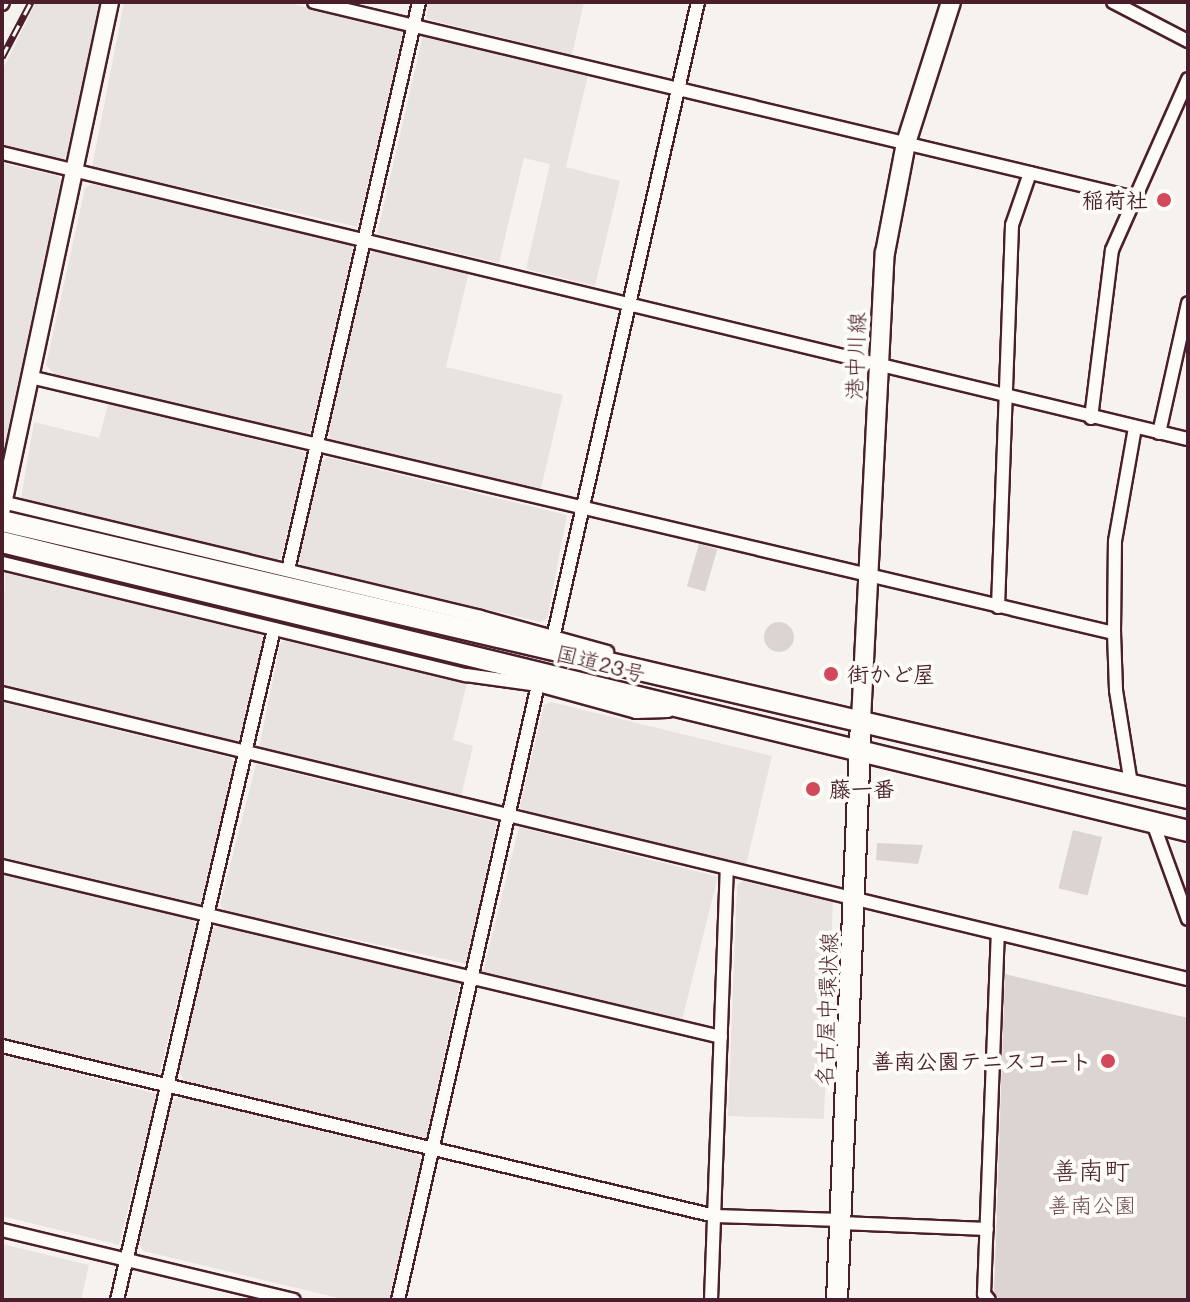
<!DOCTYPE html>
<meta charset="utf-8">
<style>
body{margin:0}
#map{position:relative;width:1190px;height:1302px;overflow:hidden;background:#f6f3ef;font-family:Mali,"Klee One",sans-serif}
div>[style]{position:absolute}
.built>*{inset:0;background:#e9e3e0;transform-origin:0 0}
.green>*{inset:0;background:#dcd4d2;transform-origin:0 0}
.round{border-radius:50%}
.roads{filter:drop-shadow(2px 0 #4a1f2b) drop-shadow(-2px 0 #4a1f2b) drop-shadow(0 2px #4a1f2b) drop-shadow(0 -2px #4a1f2b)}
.minor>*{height:12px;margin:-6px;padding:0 6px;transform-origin:6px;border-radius:6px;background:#fdfcf7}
.tertiary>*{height:16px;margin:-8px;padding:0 8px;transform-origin:8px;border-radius:8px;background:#fdfcf7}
.secondary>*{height:18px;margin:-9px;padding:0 9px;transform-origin:9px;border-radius:9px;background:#fdfcf7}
.primary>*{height:20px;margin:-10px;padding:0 10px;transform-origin:10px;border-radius:10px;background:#fdfcf7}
.trunk>*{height:20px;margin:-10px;padding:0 10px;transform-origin:10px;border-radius:10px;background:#fdfcf7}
.rail>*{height:7px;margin-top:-3.5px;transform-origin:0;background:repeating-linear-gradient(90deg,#fdfcf7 0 12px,#4a1f2b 0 24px);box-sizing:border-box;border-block:2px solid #4a1f2b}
.dots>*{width:22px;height:22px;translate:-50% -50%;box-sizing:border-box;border:4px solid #fdfcf7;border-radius:50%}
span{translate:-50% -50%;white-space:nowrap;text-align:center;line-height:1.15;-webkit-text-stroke:8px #fdfcf7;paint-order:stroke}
.poi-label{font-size:22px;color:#4a1f2b;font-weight:700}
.right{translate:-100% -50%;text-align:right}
.left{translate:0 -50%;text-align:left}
.street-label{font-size:22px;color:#4a1f2b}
.park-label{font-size:22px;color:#6e4c55}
.quarter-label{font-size:26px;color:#4a1f2b}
.frame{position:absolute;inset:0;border:4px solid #4a1f2b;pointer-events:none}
</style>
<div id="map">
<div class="built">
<div style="clip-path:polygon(36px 2px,101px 2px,68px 155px,62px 160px,2px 146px,2px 71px)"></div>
<div style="clip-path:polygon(124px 2px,285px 2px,399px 30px,403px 35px,358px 227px,92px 167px)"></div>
<div style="clip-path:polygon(427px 2px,584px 2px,572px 55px,427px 19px)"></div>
<div style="clip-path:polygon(423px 35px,588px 75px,566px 167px,620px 181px,595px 286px,526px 269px,550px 164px,524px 158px,499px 263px,377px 234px)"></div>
<div style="clip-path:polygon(2px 163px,58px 176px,63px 182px,2px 466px)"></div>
<div style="clip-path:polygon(92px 184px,349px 242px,353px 250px,311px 431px,306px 435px,54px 374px,46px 365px,85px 188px)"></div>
<div style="clip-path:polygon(375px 249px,469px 272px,446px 367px,563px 395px,540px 492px,332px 442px,328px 433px,368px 257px)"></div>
<div style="clip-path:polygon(108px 404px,302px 451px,306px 457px,282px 556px,277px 560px,21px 498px,34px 422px,99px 438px)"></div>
<div style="clip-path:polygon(327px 457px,567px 515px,547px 619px,541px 622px,302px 566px,298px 560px,321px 463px)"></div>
<div style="clip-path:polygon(5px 572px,257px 632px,264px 640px,241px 738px,235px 742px,2px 685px)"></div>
<div style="clip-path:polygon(286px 639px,467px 683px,453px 740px,473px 746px,461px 797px,259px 748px,280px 644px)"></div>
<div style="clip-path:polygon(2px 702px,231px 758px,235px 763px,204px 899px,199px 904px,2px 857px)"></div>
<div style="clip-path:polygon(551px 702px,772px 756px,746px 865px,524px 812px,520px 806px,544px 705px)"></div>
<div style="clip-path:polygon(256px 764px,497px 822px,467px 964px,224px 911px,220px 904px)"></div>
<div style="left:519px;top:827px;width:205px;height:149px;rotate:14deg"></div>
<div style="clip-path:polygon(2px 873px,193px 920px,196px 925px,159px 1076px,2px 1038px)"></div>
<div style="clip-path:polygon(742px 881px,833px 902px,824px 1119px,728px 1116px,737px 885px)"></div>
<div style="clip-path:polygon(219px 926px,460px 983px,427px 1136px,422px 1139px,184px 1082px,179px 1070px,211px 929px)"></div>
<div style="clip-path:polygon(2px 1054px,157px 1094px,119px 1245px,2px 1216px)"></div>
<div style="clip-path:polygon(180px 1096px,416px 1153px,422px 1161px,389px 1300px,347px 1300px,143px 1251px,139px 1244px,172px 1102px)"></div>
<div style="clip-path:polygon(2px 1244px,89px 1265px,81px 1300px,2px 1300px)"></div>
</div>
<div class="green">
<div style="left:699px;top:544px;width:19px;height:44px;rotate:16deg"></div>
<div class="round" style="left:764px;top:622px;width:30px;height:30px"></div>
<div style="left:1073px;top:830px;width:30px;height:60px;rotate:14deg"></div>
<div style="clip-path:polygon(877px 843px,923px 845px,918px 864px,876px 860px)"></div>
<div style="clip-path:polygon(1005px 974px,1188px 1018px,1188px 1300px,1000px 1300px,994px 1292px)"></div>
</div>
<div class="roads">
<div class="minor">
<div style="left:314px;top:2px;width:844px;rotate:13.43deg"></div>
<div style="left:1113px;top:2px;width:85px;rotate:27.5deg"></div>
<div style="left:2px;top:4px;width:2px;rotate:-63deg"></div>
<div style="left:2px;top:153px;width:1220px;rotate:13.56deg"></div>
<div style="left:30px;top:377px;width:1114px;rotate:13.29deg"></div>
<div style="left:1091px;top:418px;width:169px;rotate:-82.9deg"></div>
<div style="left:1112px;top:250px;width:187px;rotate:-66deg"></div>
<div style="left:1159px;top:433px;width:133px;rotate:-77.4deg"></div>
<div style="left:2px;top:502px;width:492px;rotate:13.5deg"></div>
<div style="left:480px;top:617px;width:132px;rotate:15.4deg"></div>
<div style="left:2px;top:563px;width:477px;rotate:13.6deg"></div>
<div style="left:466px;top:675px;width:73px;rotate:7.9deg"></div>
<div style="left:538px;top:685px;width:102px;rotate:15.4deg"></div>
<div style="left:636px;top:712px;width:32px;rotate:-2deg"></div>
<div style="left:288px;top:570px;width:583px;rotate:-77.01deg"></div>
<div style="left:998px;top:607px;width:382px;rotate:-87.9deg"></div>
<div style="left:1012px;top:225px;width:55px;rotate:-70.9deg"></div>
<div style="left:553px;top:638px;width:652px;rotate:-77.16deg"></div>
<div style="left:2px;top:693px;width:1220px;rotate:13.56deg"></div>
<div style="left:1131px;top:784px;width:95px;rotate:-99.1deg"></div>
<div style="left:1116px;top:690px;width:57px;rotate:-92deg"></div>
<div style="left:1114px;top:633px;width:92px;rotate:-89.4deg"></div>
<div style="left:1115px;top:541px;width:115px;rotate:-80deg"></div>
<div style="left:1153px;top:823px;width:102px;rotate:70deg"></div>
<div style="left:2px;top:866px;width:739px;rotate:13.38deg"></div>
<div style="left:2px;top:1046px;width:733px;rotate:13.41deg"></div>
<div style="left:715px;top:1216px;width:126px;rotate:1.8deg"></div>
<div style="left:841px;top:1223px;width:146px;rotate:2.4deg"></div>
<div style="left:2px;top:1230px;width:300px;rotate:13.5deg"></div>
<div style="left:117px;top:1300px;width:689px;rotate:-76.83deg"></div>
<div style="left:398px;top:1300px;width:631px;rotate:-77.18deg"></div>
<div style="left:711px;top:1300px;width:431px;rotate:-87.9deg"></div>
<div style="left:989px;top:1300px;width:8px;rotate:-130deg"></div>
<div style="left:984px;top:1294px;width:360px;rotate:-87.8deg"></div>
</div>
<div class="tertiary">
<div style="left:2px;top:509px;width:518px;rotate:-77.97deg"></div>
</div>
<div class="secondary">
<div style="left:861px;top:720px;width:468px;rotate:-87.1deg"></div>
<div style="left:885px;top:253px;width:112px;rotate:-79.2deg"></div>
<div style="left:906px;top:143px;width:148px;rotate:-72.3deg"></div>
</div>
<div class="primary">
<div style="left:837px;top:1300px;width:580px;rotate:-87.63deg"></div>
</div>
<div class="trunk">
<div style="left:2px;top:521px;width:1218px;rotate:13.15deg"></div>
<div style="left:2px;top:542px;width:1221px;rotate:13.69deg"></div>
</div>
</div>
<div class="rail">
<div style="left:2px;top:57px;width:62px;rotate:-62.2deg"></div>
</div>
<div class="dots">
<div style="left:1164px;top:200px;background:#d1495b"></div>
<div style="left:831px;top:674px;background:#d1495b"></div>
<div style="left:813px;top:789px;background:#d1495b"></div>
<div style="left:1108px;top:1061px;background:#d1495b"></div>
</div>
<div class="poi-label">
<span class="right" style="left:1148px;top:200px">稲荷社</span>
<span class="left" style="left:847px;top:674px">街かど屋</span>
<span class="left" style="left:829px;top:789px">藤一番</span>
<span class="right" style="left:1092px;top:1061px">善南公園テニスコート</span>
</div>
<div class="street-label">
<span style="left:855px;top:356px;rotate:-88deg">港中川線</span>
<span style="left:601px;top:663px;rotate:14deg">国道23号</span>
<span style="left:826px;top:1009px;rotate:-88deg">名古屋中環状線</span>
</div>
<div class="park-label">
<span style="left:1092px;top:1205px">善南公園</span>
</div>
<div class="quarter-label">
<span style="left:1091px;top:1171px">善南町</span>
</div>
<div class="frame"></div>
</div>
